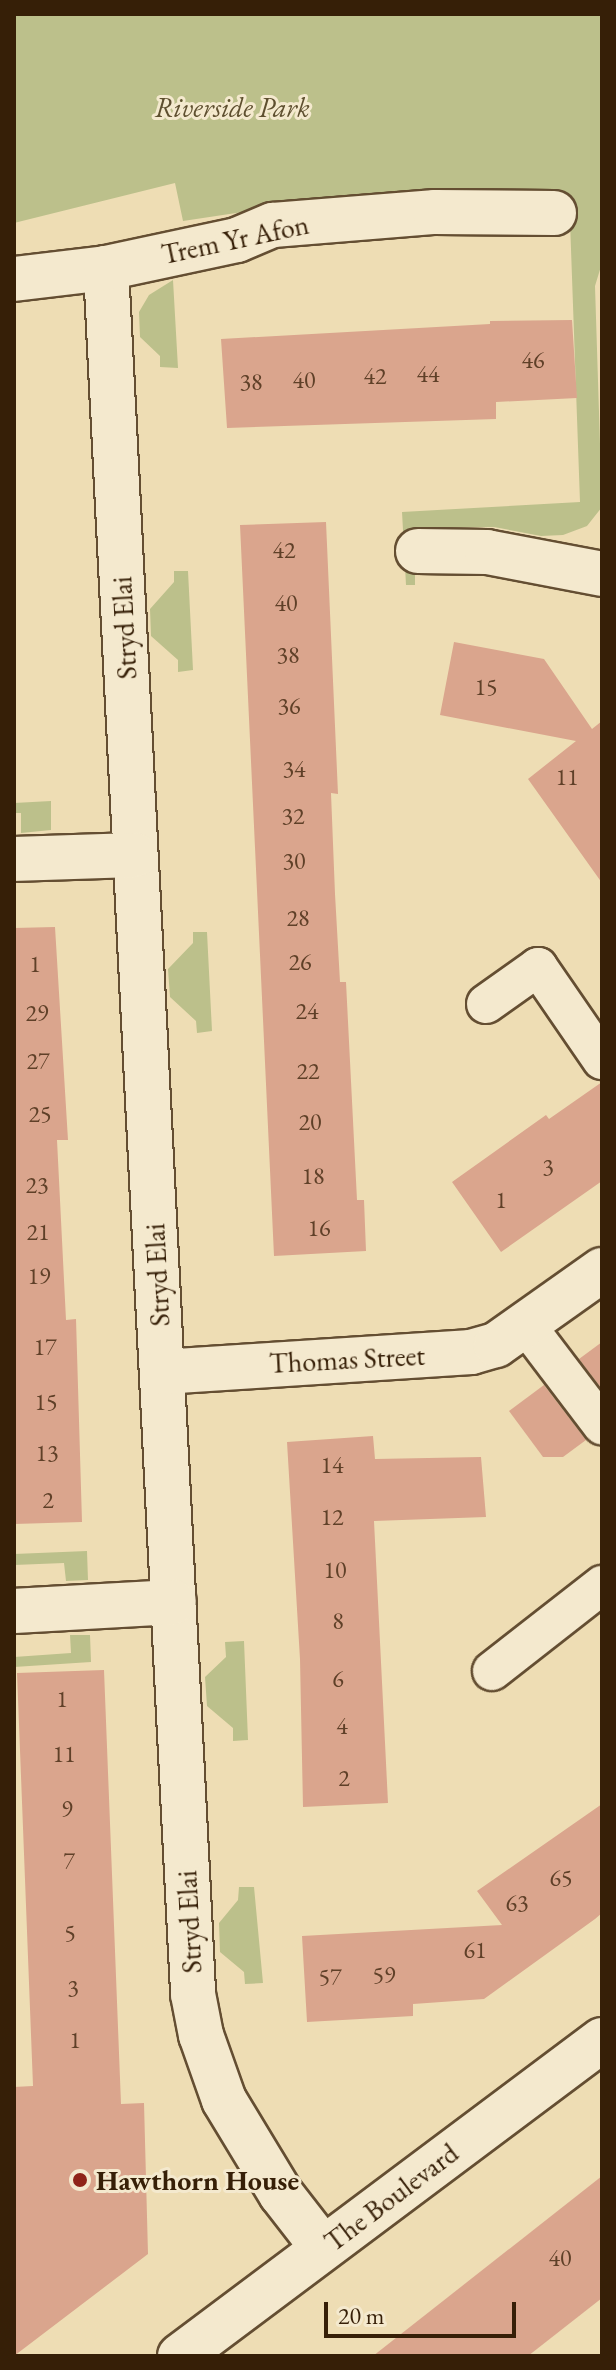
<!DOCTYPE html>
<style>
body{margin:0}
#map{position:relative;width:616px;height:2370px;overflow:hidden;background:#eeddb4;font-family:"EB Garamond",serif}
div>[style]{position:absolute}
.green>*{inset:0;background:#bcc08b}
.building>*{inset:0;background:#daa58d}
.roads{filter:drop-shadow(2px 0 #644e32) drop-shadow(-2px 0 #644e32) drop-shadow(0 2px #644e32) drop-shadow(0 -2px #644e32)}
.service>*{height:38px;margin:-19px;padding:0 19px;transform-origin:19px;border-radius:19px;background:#f4e9ce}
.minor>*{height:44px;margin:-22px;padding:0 22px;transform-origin:22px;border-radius:22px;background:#f4e9ce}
.dots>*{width:22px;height:22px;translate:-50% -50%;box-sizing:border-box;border:4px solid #f4e9ce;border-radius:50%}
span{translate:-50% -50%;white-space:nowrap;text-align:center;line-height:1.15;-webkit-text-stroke:6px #f4e9ce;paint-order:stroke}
.number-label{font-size:24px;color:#5f4028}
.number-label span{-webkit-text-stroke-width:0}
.park-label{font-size:28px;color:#5e4f2f;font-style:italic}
.street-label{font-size:28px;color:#361f07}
.poi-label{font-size:28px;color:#361f07;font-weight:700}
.left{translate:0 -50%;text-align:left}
.frame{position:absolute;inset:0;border:16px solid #361f07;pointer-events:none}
.scale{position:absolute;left:324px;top:2302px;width:192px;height:36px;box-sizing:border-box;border:4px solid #361f07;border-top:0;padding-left:10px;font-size:24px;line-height:28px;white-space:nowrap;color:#361f07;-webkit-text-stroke:6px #f4e9ce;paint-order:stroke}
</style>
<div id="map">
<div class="green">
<div style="clip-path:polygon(14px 14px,602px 14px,602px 263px,595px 286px,602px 507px,587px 526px,563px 535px,541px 536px,494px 527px,415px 528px,415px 585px,406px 585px,402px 512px,580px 502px,569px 193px,457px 192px,316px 201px,183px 221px,175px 183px,14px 223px)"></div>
<div style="clip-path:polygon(173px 280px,178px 368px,160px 367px,160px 356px,140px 337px,139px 312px,149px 295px)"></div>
<div style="clip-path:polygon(174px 571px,188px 571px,193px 670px,178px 672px,178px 660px,151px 636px,150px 609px,174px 582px)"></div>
<div style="clip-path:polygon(51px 801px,51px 830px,21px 833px,21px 813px,14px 813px,14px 803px)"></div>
<div style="clip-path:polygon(193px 932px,207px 932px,212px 1031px,197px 1033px,196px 1021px,170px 997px,168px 969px,193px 943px)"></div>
<div style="clip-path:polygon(87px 1551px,88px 1580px,66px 1581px,64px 1563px,14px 1565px,14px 1554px)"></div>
<div style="clip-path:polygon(70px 1635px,90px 1635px,91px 1662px,14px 1667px,14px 1657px,71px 1653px)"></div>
<div style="clip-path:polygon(244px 1641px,248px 1740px,233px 1741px,233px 1728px,207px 1706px,205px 1677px,226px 1657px,225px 1642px)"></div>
<div style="clip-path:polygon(239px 1887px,254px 1887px,263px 1983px,245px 1984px,244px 1972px,220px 1952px,219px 1923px,238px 1900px)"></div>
</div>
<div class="building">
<div style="clip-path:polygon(572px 320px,577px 398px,496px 402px,496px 419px,227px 428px,221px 339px,490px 324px,490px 321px)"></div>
<div style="clip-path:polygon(326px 522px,338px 794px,331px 793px,335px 894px,340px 982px,346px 982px,357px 1200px,364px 1200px,366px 1251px,274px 1256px,240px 525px)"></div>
<div style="clip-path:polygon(454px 642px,544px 659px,592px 729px,602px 721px,602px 883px,528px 779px,576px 741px,440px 715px)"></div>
<div style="clip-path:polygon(55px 927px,68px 1140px,57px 1140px,66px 1320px,76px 1319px,82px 1522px,14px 1524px,14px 928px)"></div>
<div style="clip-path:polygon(602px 1082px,602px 1181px,501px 1252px,452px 1182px,546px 1115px,549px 1119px)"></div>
<div style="clip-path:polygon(602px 1342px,602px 1389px,579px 1359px)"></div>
<div style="clip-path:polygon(544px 1385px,586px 1440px,563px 1457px,543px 1457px,509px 1411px)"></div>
<div style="clip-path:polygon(373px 1436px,375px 1459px,481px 1457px,486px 1517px,374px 1521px,388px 1803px,303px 1807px,300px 1659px,287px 1442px)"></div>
<div style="clip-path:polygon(104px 1670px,121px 2104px,144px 2103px,148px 2254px,14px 2356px,14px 2087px,33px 2086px,17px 1673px)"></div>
<div style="clip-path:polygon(602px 1804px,602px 1913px,595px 1919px,484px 1999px,413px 2004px,413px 2016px,307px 2022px,302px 1936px,502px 1925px,477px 1891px)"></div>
<div style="clip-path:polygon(602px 2176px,602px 2298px,528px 2356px,373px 2356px)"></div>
</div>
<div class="roads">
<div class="service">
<div style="left:486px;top:1004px;width:64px;rotate:-35.4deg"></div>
<div style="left:538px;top:967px;width:113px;rotate:55.5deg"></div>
<div style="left:526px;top:1325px;width:126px;rotate:52.8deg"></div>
<div style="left:492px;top:1671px;width:140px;rotate:-38deg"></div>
</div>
<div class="minor">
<div style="left:106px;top:268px;width:1728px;rotate:87.11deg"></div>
<div style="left:193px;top:1994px;width:42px;rotate:79deg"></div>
<div style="left:201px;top:2035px;width:69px;rotate:70.5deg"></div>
<div style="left:224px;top:2100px;width:110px;rotate:58.8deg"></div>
<div style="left:281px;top:2194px;width:68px;rotate:52.1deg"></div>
<div style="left:14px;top:279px;width:93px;rotate:-6.8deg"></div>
<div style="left:106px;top:268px;width:134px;rotate:-12.1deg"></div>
<div style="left:237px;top:240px;width:39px;rotate:-23deg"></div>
<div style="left:273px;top:225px;width:163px;rotate:-4.6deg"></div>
<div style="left:435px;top:212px;width:119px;rotate:0.5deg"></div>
<div style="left:418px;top:551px;width:69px;rotate:0.8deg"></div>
<div style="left:487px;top:552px;width:117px;rotate:10.8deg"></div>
<div style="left:14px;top:859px;width:121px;rotate:-1.9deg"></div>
<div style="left:162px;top:1372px;width:310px;rotate:-3.7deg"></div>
<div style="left:471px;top:1352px;width:26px;rotate:-16deg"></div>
<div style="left:496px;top:1345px;width:130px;rotate:-35.3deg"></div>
<div style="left:14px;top:1611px;width:160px;rotate:-3.2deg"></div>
<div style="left:180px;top:2356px;width:527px;rotate:-36.83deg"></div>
</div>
</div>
<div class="dots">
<div style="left:80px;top:2180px;background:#8f2418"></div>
</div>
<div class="number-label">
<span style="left:533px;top:360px">46</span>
<span style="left:428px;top:374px">44</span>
<span style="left:375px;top:376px">42</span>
<span style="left:304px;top:380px">40</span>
<span style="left:251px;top:382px">38</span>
<span style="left:284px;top:550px">42</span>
<span style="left:286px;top:603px">40</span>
<span style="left:288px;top:655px">38</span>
<span style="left:486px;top:687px">15</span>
<span style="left:289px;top:706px">36</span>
<span style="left:294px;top:769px">34</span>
<span style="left:567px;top:777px">11</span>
<span style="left:293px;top:816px">32</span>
<span style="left:294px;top:861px">30</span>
<span style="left:298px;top:918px">28</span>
<span style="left:300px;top:962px">26</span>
<span style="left:35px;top:964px">1</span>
<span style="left:307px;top:1011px">24</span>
<span style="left:37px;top:1013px">29</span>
<span style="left:38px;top:1061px">27</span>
<span style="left:308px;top:1071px">22</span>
<span style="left:40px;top:1114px">25</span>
<span style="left:310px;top:1122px">20</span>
<span style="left:548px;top:1167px">3</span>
<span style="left:313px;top:1176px">18</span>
<span style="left:37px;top:1185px">23</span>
<span style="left:501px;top:1200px">1</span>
<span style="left:319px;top:1228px">16</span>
<span style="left:38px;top:1232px">21</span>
<span style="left:39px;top:1276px">19</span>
<span style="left:45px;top:1347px">17</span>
<span style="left:46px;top:1402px">15</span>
<span style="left:47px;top:1453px">13</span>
<span style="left:332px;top:1465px">14</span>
<span style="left:48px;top:1500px">2</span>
<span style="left:332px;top:1517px">12</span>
<span style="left:335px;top:1570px">10</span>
<span style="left:338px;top:1621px">8</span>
<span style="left:338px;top:1679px">6</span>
<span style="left:62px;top:1699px">1</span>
<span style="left:342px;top:1726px">4</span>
<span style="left:64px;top:1754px">11</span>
<span style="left:344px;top:1778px">2</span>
<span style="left:67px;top:1809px">9</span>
<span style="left:69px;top:1861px">7</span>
<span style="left:561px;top:1878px">65</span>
<span style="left:517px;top:1903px">63</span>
<span style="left:70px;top:1933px">5</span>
<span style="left:475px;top:1950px">61</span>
<span style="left:384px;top:1975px">59</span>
<span style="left:330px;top:1977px">57</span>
<span style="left:73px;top:1988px">3</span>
<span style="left:75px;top:2040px">1</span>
<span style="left:560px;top:2258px">40</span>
</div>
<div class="park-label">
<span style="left:232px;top:107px">Riverside Park</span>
</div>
<div class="street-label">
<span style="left:235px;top:239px;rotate:-12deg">Trem Yr Afon</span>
<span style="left:124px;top:628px;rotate:-93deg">Stryd Elai</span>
<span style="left:157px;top:1275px;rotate:-93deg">Stryd Elai</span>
<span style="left:347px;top:1359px;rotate:-3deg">Thomas Street</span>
<span style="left:189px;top:1922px;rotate:-93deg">Stryd Elai</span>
<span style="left:391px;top:2197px;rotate:-37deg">The Boulevard</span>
</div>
<div class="poi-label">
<span class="left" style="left:96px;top:2180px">Hawthorn House</span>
</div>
<div class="frame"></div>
<div class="scale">20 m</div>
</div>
